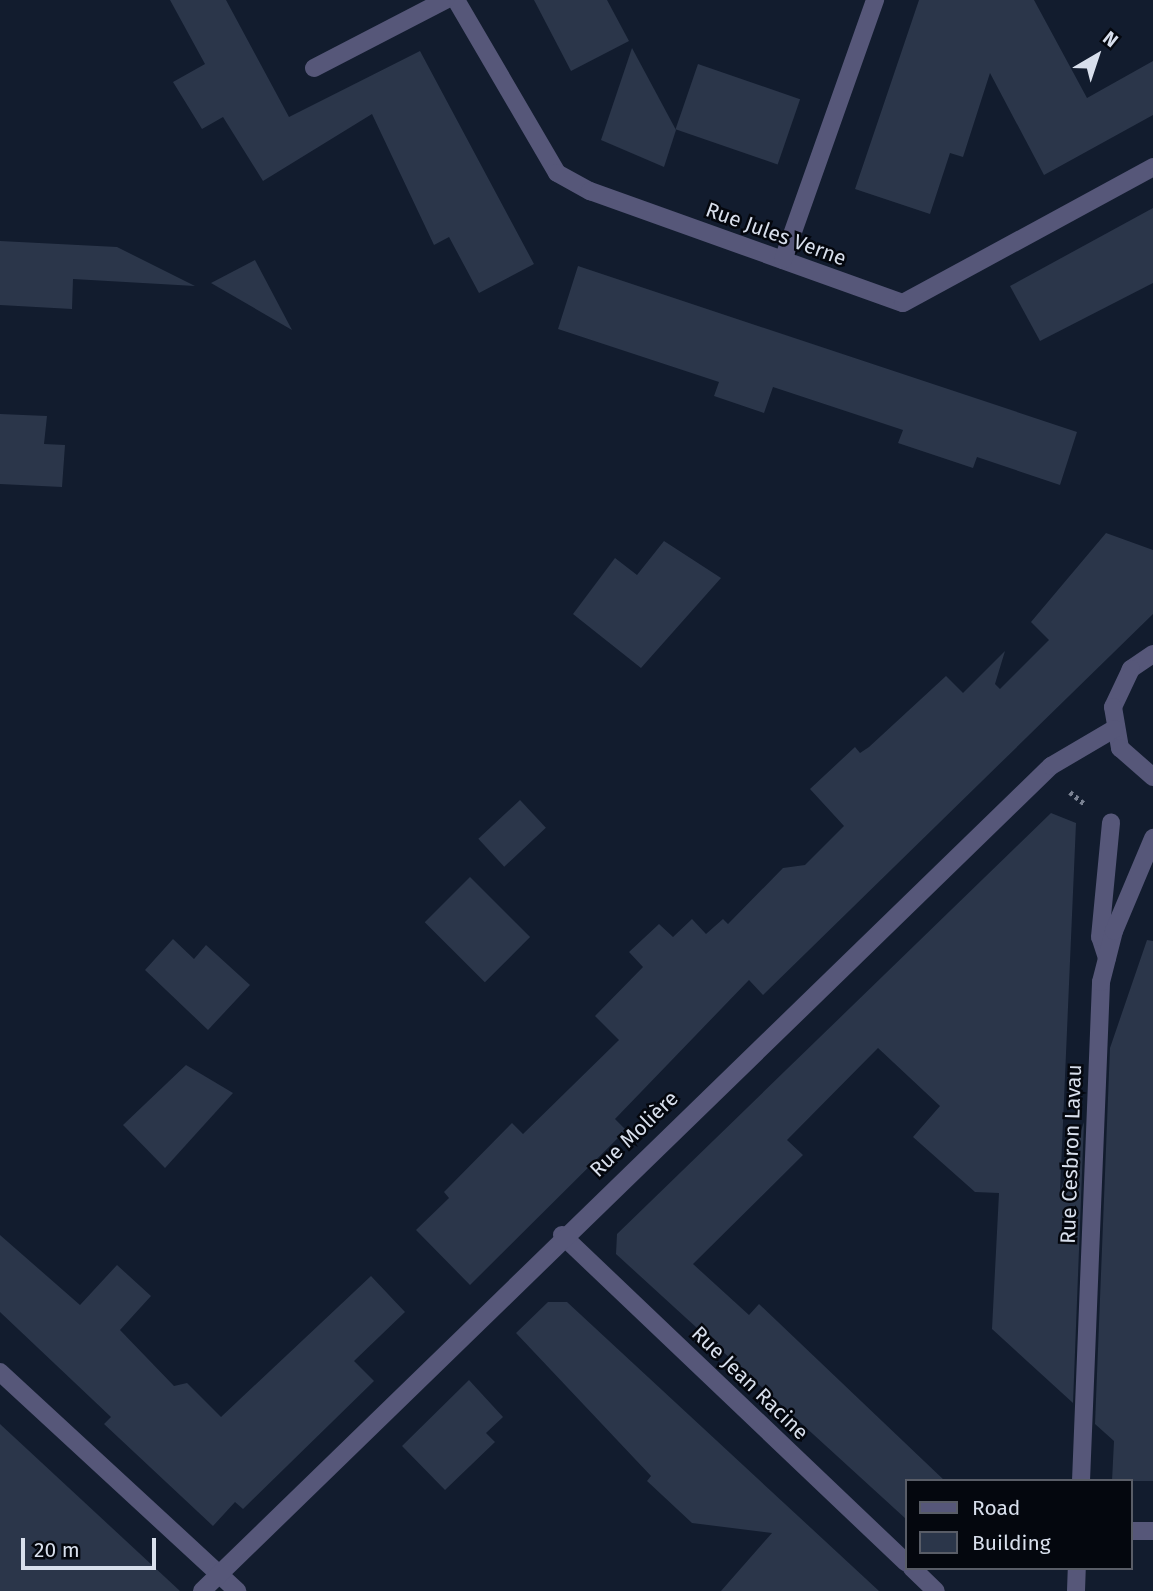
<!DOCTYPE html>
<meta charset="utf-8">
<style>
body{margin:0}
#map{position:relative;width:1153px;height:1591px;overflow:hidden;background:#121c2e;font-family:"Fira Sans",sans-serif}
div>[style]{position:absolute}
.building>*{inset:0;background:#2b364a;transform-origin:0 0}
.path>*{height:4.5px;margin-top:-2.25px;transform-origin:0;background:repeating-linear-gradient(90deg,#7a8292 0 3.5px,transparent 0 7px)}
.service>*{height:18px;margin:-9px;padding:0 9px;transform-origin:9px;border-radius:9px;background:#565779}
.minor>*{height:18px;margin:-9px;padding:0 9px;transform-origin:9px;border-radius:9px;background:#565779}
span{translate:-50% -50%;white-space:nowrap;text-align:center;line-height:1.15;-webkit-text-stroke:5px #04070e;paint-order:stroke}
.street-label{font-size:21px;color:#d8dfec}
.legend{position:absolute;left:905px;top:1479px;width:228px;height:91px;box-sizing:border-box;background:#04070e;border:2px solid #595d67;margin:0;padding:9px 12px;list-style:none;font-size:21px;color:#d8dfec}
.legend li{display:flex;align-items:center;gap:14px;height:35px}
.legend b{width:35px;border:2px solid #595d67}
.north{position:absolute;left:1062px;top:21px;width:70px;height:70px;-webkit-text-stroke:5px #04070e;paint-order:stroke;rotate:39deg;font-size:19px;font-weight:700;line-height:28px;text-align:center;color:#d8dfec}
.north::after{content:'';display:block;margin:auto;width:24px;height:32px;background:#d8dfec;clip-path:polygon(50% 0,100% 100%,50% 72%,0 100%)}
.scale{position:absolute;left:21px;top:1538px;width:135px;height:32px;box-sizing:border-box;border:4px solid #d8dfec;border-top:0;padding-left:9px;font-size:21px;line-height:24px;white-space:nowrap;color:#d8dfec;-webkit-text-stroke:5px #04070e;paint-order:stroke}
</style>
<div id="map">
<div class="building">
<div style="clip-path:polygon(170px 0,226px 0,289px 117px,420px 51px,534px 264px,479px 293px,449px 237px,434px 245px,372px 114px,263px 181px,223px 117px,202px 129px,173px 82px,205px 64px)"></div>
<div style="clip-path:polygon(534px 0,607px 0,629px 41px,571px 71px)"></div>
<div style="clip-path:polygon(919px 0,1034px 0,1087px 98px,1153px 61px,1153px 115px,1044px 175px,990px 73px,963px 157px,950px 153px,930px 214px,855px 189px)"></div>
<div style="clip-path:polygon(632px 48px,676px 130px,664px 167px,601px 140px)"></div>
<div style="left:698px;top:64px;width:108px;height:69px;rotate:19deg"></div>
<div style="clip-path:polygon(1153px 208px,1153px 283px,1040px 341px,1010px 286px)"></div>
<div style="clip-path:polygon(0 241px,117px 247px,195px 286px,73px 279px,72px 309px,0 305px)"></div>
<div style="clip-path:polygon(255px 260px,292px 330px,211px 283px)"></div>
<div style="clip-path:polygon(578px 266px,1077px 432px,1060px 485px,977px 457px,973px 468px,898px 443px,903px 430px,773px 387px,764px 413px,714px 396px,719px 382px,558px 329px)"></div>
<div style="clip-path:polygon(0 414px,47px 416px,44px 444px,65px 445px,62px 487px,0 484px)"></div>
<div style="clip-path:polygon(1106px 533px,1153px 550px,1153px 614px,763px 995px,749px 980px,615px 1119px,626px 1130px,470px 1285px,416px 1230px,449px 1198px,444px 1192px,512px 1123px,523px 1134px,619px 1040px,595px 1016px,643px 967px,629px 952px,659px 924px,673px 937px,692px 919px,706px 934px,723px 919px,728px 924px,783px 868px,805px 865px,844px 826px,810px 789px,855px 747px,860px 753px,869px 747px,946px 676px,963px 693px,1005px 651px,995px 684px,1000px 689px,1049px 640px,1031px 622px)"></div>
<div style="clip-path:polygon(664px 541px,721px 578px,641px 668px,573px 614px,615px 558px,637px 575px)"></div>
<div style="left:520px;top:800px;width:38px;height:57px;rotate:47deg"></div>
<div style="clip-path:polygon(1051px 813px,1076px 823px,1060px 1192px,1084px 1122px,1073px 1403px,992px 1329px,999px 1193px,975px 1192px,913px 1137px,940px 1106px,878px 1048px,787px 1140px,803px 1155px,693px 1264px,749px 1315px,759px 1304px,945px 1481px,906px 1481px,906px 1519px,616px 1254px,617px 1234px)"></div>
<div style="left:470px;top:877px;width:85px;height:64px;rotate:45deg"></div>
<div style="clip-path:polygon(173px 939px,194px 959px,206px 945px,250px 985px,208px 1030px,145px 970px)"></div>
<div style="clip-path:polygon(1147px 940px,1153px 941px,1153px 1481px,1112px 1481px,1114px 1441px,1095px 1424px,1110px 1048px)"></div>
<div style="clip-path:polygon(186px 1065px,233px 1093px,165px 1168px,123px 1125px)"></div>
<div style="clip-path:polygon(0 1235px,80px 1305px,117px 1265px,151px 1296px,120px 1330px,174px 1386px,187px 1383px,221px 1417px,371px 1276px,405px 1312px,354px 1361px,374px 1381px,243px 1509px,235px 1502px,213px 1526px,104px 1424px,111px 1417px,0 1312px)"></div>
<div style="clip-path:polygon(548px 1302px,567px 1302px,879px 1591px,721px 1591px,772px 1533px,692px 1523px,647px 1481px,651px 1476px,516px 1333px)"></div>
<div style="clip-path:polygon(469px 1380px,503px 1417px,486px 1433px,495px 1442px,445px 1490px,402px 1446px)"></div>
<div style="clip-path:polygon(0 1424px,180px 1591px,0 1591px)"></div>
</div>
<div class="path">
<div style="left:1070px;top:792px;width:19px;rotate:39deg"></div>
</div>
<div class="service">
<div style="left:1107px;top:958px;width:22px;rotate:-108deg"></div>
<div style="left:1100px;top:937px;width:115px;rotate:-84.5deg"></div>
</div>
<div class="minor">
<div style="left:456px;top:0;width:200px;rotate:59.7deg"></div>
<div style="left:557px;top:173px;width:38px;rotate:29deg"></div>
<div style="left:590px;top:191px;width:332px;rotate:19.7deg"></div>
<div style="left:903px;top:303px;width:285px;rotate:-28.5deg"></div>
<div style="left:314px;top:68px;width:148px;rotate:-27.4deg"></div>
<div style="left:783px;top:260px;width:276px;rotate:-70.5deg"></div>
<div style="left:1153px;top:654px;width:27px;rotate:146deg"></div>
<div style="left:1131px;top:669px;width:42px;rotate:115.3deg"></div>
<div style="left:1113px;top:707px;width:42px;rotate:80.3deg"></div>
<div style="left:1120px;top:748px;width:44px;rotate:41.3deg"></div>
<div style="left:562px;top:1235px;width:475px;rotate:43.6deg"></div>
<div style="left:0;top:1372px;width:323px;rotate:42.7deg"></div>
<div style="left:1081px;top:1481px;width:499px;rotate:-87.7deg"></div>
<div style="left:1101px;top:982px;width:53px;rotate:-75.7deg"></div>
<div style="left:1114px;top:931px;width:101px;rotate:-67.2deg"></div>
<div style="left:1130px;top:1531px;width:23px"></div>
<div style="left:912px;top:1568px;width:33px;rotate:44deg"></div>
<div style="left:202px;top:1591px;width:1184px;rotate:-44.18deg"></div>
<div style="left:1051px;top:766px;width:73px;rotate:-30.4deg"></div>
<div style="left:1076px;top:1591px;width:23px;rotate:-88deg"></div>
</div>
<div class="street-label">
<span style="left:776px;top:234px;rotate:20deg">Rue Jules Verne</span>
<span style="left:634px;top:1134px;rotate:-44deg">Rue Molière</span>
<span style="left:1071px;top:1154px;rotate:-88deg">Rue Cesbron Lavau</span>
<span style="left:750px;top:1383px;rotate:44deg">Rue Jean Racine</span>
</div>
<ul class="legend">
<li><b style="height:9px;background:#565779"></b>Road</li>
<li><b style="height:19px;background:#2b364a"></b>Building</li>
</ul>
<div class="north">N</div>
<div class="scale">20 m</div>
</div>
